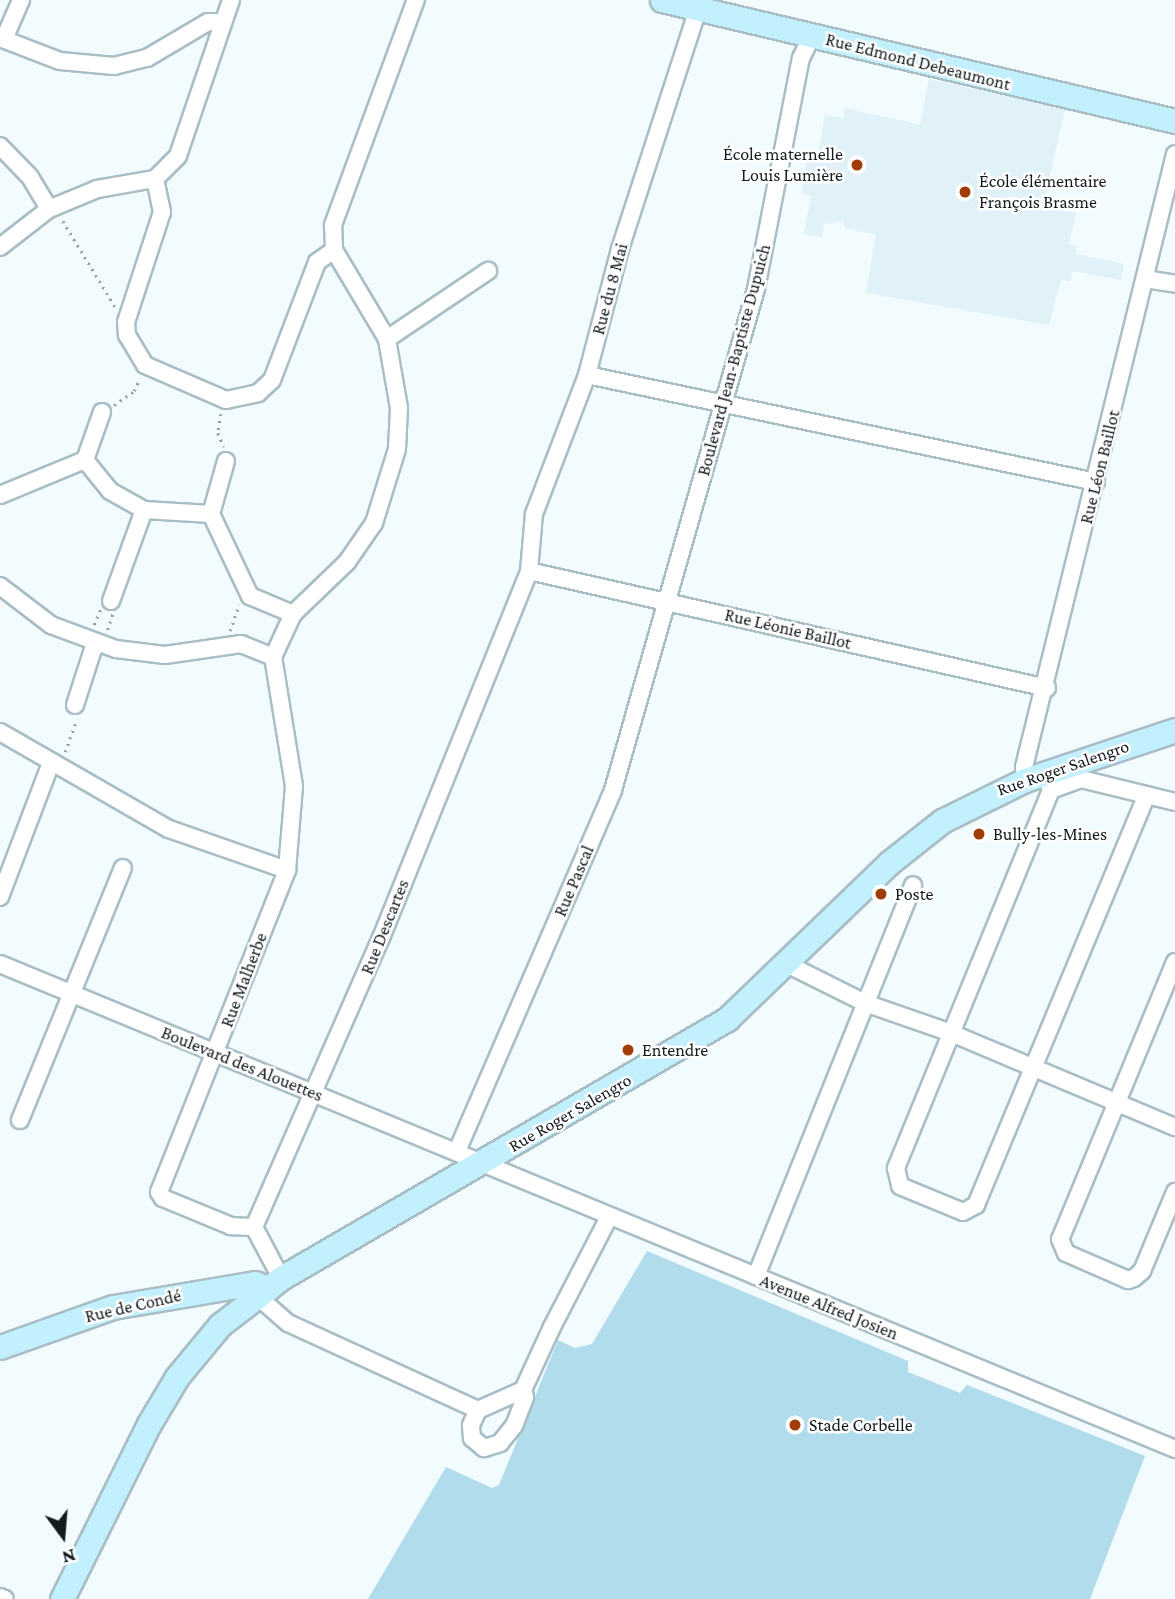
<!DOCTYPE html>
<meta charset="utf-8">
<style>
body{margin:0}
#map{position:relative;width:1175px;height:1599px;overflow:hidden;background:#f2fbfe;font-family:"Crimson Pro",serif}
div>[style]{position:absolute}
.built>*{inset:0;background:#e0f2f8}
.green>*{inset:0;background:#b0dceb}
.path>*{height:2.5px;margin-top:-1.25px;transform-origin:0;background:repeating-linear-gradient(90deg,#959da0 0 2px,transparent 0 7px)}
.roads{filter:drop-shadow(2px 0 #a9bdc5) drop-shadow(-2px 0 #a9bdc5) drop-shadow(0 2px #a9bdc5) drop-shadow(0 -2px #a9bdc5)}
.street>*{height:16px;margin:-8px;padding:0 8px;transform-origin:8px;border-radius:8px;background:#fff}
.secondary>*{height:23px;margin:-11.5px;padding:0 11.5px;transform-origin:11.5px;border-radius:11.5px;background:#c2f0fd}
.dots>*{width:19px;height:19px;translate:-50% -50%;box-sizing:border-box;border:4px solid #fff;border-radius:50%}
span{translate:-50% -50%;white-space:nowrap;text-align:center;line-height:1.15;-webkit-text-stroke:5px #fff;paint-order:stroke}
.street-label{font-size:18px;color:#131b1e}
.poi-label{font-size:18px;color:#131b1e}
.right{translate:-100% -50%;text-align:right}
.left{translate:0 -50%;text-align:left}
.north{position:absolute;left:28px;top:1501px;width:70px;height:70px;-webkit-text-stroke:5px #fff;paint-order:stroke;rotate:164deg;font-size:19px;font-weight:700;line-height:28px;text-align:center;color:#131b1e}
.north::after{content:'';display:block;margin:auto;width:24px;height:32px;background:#131b1e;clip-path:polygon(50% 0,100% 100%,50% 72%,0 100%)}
</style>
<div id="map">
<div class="built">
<div style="clip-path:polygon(929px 79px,1065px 109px,1043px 206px,1076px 213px,1069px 244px,1077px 246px,1076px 254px,1124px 264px,1121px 280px,1072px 271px,1070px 281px,1061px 280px,1049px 325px,866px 293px,876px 235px,845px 228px,843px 221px,824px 224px,822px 237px,804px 234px,811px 196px,801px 193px,808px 153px,818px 154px,825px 115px,843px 118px,845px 108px,920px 125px)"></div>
</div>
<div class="green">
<div style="clip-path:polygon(647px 1251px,908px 1361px,908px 1372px,960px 1393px,967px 1385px,1145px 1456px,1090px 1599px,368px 1599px,446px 1467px,492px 1488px,499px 1485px,558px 1340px,575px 1348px,592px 1344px)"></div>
</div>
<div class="path">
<div style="left:63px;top:221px;width:102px;rotate:58.7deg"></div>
<div style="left:114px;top:405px;width:24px;rotate:-35deg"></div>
<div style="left:134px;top:391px;width:14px;rotate:-65deg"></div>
<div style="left:221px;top:414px;width:19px;rotate:99deg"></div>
<div style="left:218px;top:433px;width:15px;rotate:67deg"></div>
<div style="left:111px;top:601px;width:8px;rotate:60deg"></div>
<div style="left:115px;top:608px;width:29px;rotate:108deg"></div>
<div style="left:106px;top:636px;width:13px;rotate:148deg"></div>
<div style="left:95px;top:643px;width:13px;rotate:-108deg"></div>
<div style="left:91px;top:631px;width:30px;rotate:-66deg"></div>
<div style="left:103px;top:604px;width:9px;rotate:-21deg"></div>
<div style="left:230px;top:631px;width:28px;rotate:-71deg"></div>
<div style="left:65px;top:752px;width:35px;rotate:-70deg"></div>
</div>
<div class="roads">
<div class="street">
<div style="left:231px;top:0;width:165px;rotate:108.8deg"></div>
<div style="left:178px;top:156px;width:33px;rotate:135deg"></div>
<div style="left:155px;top:179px;width:34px;rotate:78deg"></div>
<div style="left:162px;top:212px;width:116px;rotate:108.1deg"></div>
<div style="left:126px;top:322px;width:13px;rotate:86deg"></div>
<div style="left:127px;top:335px;width:35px;rotate:59deg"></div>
<div style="left:145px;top:365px;width:88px;rotate:23.4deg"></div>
<div style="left:226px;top:400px;width:33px;rotate:-12deg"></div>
<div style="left:258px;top:393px;width:19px;rotate:-43deg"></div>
<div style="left:272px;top:380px;width:126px;rotate:-69.1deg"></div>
<div style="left:317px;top:262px;width:21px;rotate:-35deg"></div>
<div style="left:334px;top:250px;width:25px;rotate:-92deg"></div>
<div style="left:333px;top:225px;width:240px;rotate:-69.8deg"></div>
<div style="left:0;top:38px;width:64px;rotate:21deg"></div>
<div style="left:60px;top:61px;width:54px;rotate:5.3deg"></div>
<div style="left:114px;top:66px;width:34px;rotate:-14deg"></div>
<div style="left:147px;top:58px;width:71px;rotate:-30.5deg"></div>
<div style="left:208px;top:22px;width:15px"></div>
<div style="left:4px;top:39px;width:43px;rotate:-66.4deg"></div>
<div style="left:0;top:146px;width:43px;rotate:45.9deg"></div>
<div style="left:30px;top:177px;width:37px;rotate:59deg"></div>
<div style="left:0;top:247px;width:62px;rotate:-37.8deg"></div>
<div style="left:49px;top:209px;width:52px;rotate:-22.6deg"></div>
<div style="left:97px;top:189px;width:59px;rotate:-9.8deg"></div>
<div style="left:1145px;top:279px;width:30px;rotate:9deg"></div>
<div style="left:387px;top:339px;width:122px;rotate:-34deg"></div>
<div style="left:587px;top:375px;width:520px;rotate:11.87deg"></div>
<div style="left:102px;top:412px;width:51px;rotate:109.5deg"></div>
<div style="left:85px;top:460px;width:40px;rotate:51deg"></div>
<div style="left:110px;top:491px;width:39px;rotate:29deg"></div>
<div style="left:144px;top:510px;width:67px;rotate:3.4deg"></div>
<div style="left:211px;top:514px;width:55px;rotate:-74.2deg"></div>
<div style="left:0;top:495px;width:92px;rotate:-22.4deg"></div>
<div style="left:211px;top:514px;width:91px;rotate:64.6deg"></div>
<div style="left:250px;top:596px;width:47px;rotate:22.7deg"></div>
<div style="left:529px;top:571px;width:531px;rotate:12.73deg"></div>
<div style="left:0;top:586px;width:64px;rotate:37.4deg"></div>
<div style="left:51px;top:625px;width:69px;rotate:20.3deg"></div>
<div style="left:116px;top:649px;width:49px;rotate:7deg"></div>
<div style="left:165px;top:655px;width:77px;rotate:-8.2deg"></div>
<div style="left:241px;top:644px;width:35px;rotate:22deg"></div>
<div style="left:273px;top:657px;width:47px;rotate:-65.1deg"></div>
<div style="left:293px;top:614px;width:75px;rotate:-43.9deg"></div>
<div style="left:347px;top:562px;width:47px;rotate:-55.3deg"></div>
<div style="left:374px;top:523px;width:77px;rotate:-72.7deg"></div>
<div style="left:397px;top:449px;width:41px;rotate:-87.2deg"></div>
<div style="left:399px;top:408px;width:70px;rotate:-99.9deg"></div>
<div style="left:387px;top:339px;width:104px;rotate:-120.8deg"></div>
<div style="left:111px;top:601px;width:97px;rotate:-70.1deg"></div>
<div style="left:75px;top:705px;width:65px;rotate:-72.1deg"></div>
<div style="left:0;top:732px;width:195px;rotate:29.9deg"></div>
<div style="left:169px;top:829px;width:125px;rotate:19.2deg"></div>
<div style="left:1045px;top:773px;width:18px;rotate:71deg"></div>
<div style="left:1051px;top:790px;width:409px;rotate:112.3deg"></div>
<div style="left:896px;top:1168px;width:18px;rotate:77deg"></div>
<div style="left:900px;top:1186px;width:68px;rotate:22.4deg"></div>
<div style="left:963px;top:1212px;width:15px;rotate:-28deg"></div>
<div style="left:976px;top:1205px;width:444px;rotate:-67.4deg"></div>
<div style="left:1025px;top:780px;width:13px;rotate:-94deg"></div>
<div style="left:1024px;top:767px;width:631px;rotate:-76.16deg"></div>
<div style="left:1051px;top:790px;width:32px;rotate:-20deg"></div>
<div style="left:1081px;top:779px;width:97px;rotate:13.7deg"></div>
<div style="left:0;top:897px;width:143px;rotate:-69.2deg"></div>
<div style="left:1175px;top:962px;width:300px;rotate:112.5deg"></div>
<div style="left:1060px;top:1239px;width:15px;rotate:67deg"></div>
<div style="left:1066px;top:1253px;width:68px;rotate:23.5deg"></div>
<div style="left:1128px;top:1280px;width:6px;rotate:-18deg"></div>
<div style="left:1134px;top:1278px;width:11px;rotate:-41deg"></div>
<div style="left:1142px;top:1271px;width:86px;rotate:-67.3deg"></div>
<div style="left:0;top:964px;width:1271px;rotate:22.43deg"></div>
<div style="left:787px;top:964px;width:87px;rotate:26.6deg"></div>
<div style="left:865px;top:1003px;width:91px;rotate:19.2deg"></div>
<div style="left:951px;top:1033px;width:243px;rotate:22.8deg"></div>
<div style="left:20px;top:1120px;width:272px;rotate:-67.8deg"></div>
<div style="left:457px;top:1151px;width:393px;rotate:-66.6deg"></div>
<div style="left:613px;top:790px;width:521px;rotate:-74.07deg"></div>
<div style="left:756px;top:289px;width:235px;rotate:-79deg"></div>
<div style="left:801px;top:58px;width:25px;rotate:-63deg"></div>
<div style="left:254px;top:1227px;width:23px;rotate:-178deg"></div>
<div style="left:231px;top:1226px;width:74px;rotate:-157.6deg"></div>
<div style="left:163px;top:1198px;width:7px;rotate:-124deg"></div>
<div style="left:159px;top:1192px;width:347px;rotate:-68.3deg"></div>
<div style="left:287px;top:870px;width:84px;rotate:-85.2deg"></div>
<div style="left:294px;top:786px;width:131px;rotate:-99.2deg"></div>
<div style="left:756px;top:1276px;width:421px;rotate:-68.1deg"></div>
<div style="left:281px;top:1278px;width:58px;rotate:-117.9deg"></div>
<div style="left:254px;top:1227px;width:316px;rotate:-66.3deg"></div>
<div style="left:381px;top:938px;width:396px;rotate:-68deg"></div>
<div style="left:529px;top:571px;width:57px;rotate:-85deg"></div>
<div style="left:534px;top:514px;width:149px;rotate:-69.1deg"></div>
<div style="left:587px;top:375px;width:130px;rotate:-75.3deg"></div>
<div style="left:620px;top:249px;width:262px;rotate:-72deg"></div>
<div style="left:257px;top:1296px;width:41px;rotate:41.1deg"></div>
<div style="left:288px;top:1323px;width:209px;rotate:24.6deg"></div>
<div style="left:523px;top:1390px;width:49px;rotate:156deg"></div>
<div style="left:478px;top:1410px;width:17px;rotate:115deg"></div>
<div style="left:471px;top:1425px;width:13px;rotate:86deg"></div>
<div style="left:472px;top:1438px;width:16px;rotate:40deg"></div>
<div style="left:484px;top:1448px;width:17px;rotate:-17deg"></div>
<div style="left:500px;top:1443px;width:22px;rotate:-51deg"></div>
<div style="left:514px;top:1426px;width:31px;rotate:-69deg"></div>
<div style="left:525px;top:1397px;width:7px;rotate:-106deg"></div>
<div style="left:523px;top:1390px;width:69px;rotate:-65.3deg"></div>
<div style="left:552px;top:1327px;width:124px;rotate:-62.6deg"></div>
<div style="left:0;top:1597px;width:5px;rotate:22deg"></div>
</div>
<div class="secondary">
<div style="left:662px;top:0;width:527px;rotate:13.27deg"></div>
<div style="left:0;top:1347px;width:120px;rotate:-19.5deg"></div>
<div style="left:113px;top:1307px;width:144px;rotate:-9.6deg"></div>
<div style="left:255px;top:1283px;width:14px;rotate:25deg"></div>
<div style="left:62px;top:1599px;width:195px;rotate:-63.6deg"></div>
<div style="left:149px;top:1424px;width:55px;rotate:-59.2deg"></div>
<div style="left:177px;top:1377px;width:67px;rotate:-50.4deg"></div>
<div style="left:220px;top:1325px;width:77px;rotate:-37.6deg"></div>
<div style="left:281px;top:1278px;width:516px;rotate:-30.14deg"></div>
<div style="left:727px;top:1019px;width:225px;rotate:-43.9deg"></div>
<div style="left:889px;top:863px;width:68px;rotate:-38.4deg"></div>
<div style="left:942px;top:821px;width:93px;rotate:-26.3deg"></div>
<div style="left:1025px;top:780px;width:158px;rotate:-18.4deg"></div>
</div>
</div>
<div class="dots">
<div style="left:857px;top:165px;background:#a13c09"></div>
<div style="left:965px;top:192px;background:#a13c09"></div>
<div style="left:979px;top:834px;background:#a13c09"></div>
<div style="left:881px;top:894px;background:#a13c09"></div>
<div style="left:628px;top:1050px;background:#a13c09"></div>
<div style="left:795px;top:1425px;background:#a13c09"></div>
</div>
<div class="street-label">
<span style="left:918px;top:62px;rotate:14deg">Rue Edmond Debeaumont</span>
<span style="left:610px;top:289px;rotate:-75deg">Rue du 8 Mai</span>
<span style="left:734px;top:360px;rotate:-75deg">Boulevard Jean-Baptiste Dupuich</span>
<span style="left:1100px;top:467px;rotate:-76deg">Rue Léon Baillot</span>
<span style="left:788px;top:629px;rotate:13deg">Rue Léonie Baillot</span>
<span style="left:1063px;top:768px;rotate:-19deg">Rue Roger Salengro</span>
<span style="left:574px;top:881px;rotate:-67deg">Rue Pascal</span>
<span style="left:385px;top:927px;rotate:-68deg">Rue Descartes</span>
<span style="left:244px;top:980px;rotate:-69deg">Rue Malherbe</span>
<span style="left:242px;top:1064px;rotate:22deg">Boulevard des Alouettes</span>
<span style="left:570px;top:1113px;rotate:-30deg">Rue Roger Salengro</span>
<span style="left:133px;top:1306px;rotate:-13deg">Rue de Condé</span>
<span style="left:829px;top:1307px;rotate:22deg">Avenue Alfred Josien</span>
</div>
<div class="poi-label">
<span class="right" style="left:843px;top:165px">École maternelle<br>Louis Lumière</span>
<span class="left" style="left:979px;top:192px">École élémentaire<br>François Brasme</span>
<span class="left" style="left:993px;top:834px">Bully-les-Mines</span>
<span class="left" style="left:895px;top:894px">Poste</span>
<span class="left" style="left:642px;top:1050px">Entendre</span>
<span class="left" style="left:809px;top:1425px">Stade Corbelle</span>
</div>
<div class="north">N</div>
</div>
